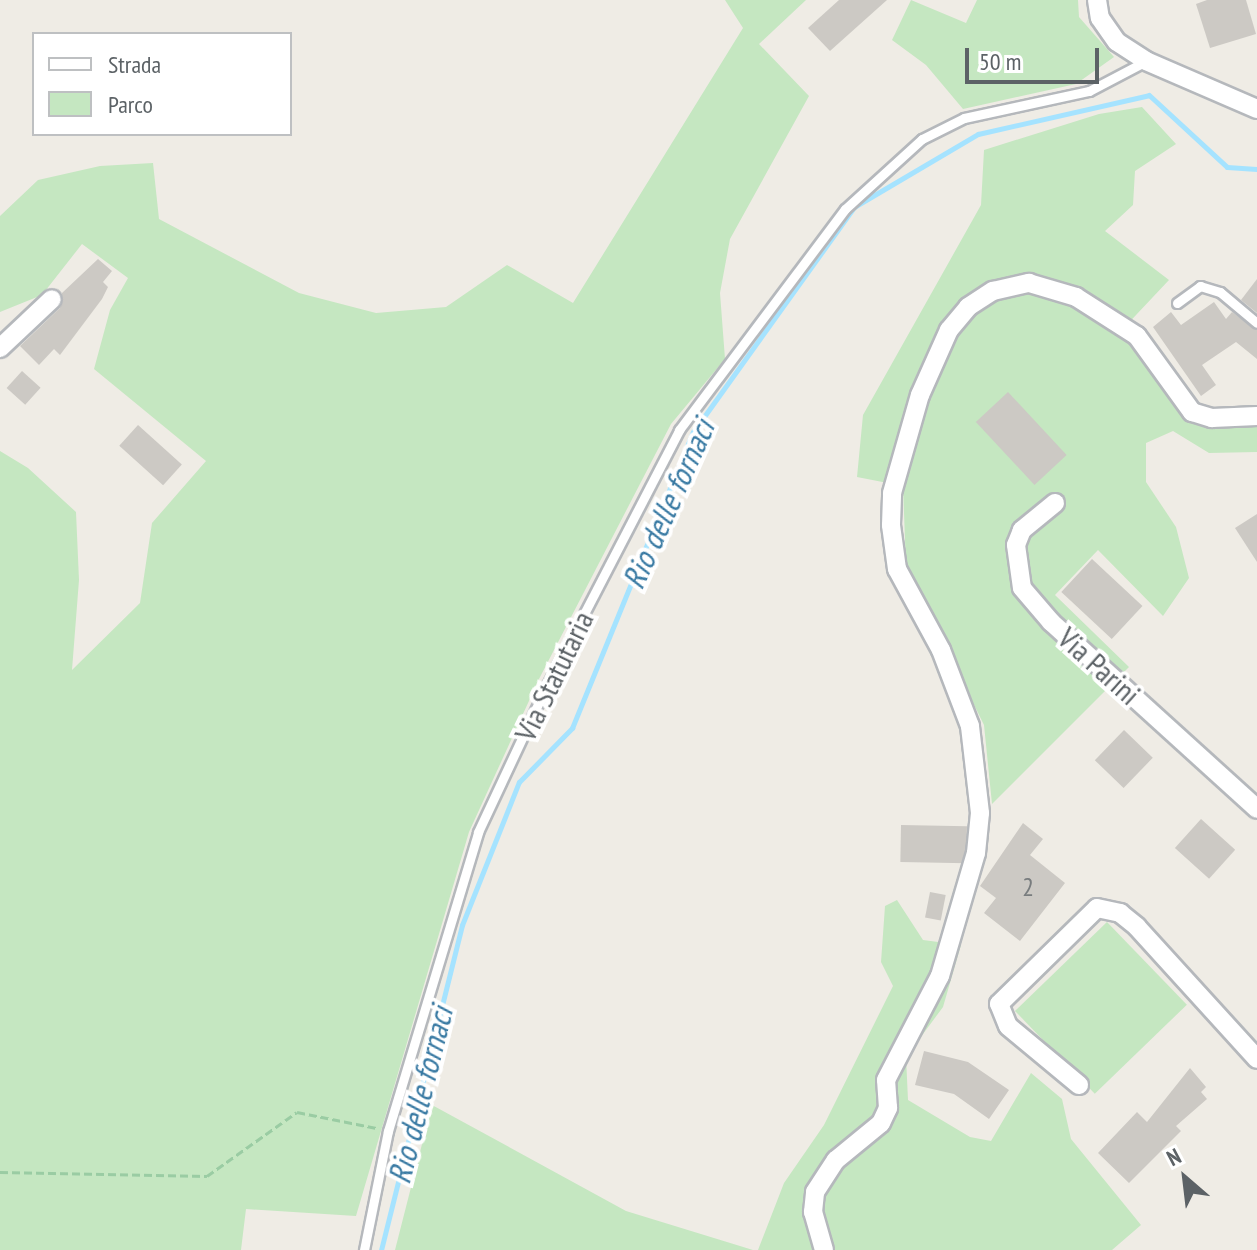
<!DOCTYPE html>
<style>
body{margin:0}
#map{position:relative;width:1257px;height:1250px;overflow:hidden;background:#efece5;font-family:"PT Sans Narrow",sans-serif}
div>[style]{position:absolute}
.green>*{inset:0;background:#c5e7c1;transform-origin:0 0}
.stream>*{height:5px;margin:-2.5px;padding:0 2.5px;transform-origin:2.5px;border-radius:2.5px;background:#a5e3ff}
.building>*{inset:0;background:#ccc9c4;transform-origin:0 0}
.path>*{height:3px;margin-top:-1.5px;transform-origin:0;background:repeating-linear-gradient(90deg,#9acca3 0 8px,transparent 0 12px)}
.roads{filter:drop-shadow(2px 0 #b5b8bc) drop-shadow(-2px 0 #b5b8bc) drop-shadow(0 2px #b5b8bc) drop-shadow(0 -2px #b5b8bc)}
.lane>*{height:9px;margin:-4.5px;padding:0 4.5px;transform-origin:4.5px;border-radius:4.5px;background:#fff}
.street>*{height:18px;margin:-9px;padding:0 9px;transform-origin:9px;border-radius:9px;background:#fff}
span{translate:-50% -50%;white-space:nowrap;text-align:center;line-height:1.15;-webkit-text-stroke:8px #fff;paint-order:stroke}
.number-label{font-size:26px;color:#787c7e}
.number-label span{-webkit-text-stroke-width:0}
.street-label{font-size:30px;color:#5c6266}
.water-label{font-size:32px;color:#397aa3;font-style:italic}
.legend{position:absolute;left:32px;top:32px;width:260px;height:104px;box-sizing:border-box;background:#fff;border:2px solid #bec0c2;margin:0;padding:10px 14px;list-style:none;font-size:24px;color:#5c6266}
.legend li{display:flex;align-items:center;gap:16px;height:40px}
.legend b{width:40px;border:2px solid #bec0c2}
.north{position:absolute;left:1145px;top:1138px;width:80px;height:80px;-webkit-text-stroke:6px #fff;paint-order:stroke;rotate:332deg;font-size:22px;font-weight:700;line-height:32px;text-align:center;color:#5c6266}
.north::after{content:'';display:block;margin:auto;width:28px;height:36px;background:#5c6266;clip-path:polygon(50% 0,100% 100%,50% 72%,0 100%)}
.scale{position:absolute;left:965px;top:48px;width:134px;height:36px;box-sizing:border-box;border:4px solid #5c6266;border-top:0;padding-left:10px;font-size:24px;line-height:28px;white-space:nowrap;color:#5c6266;-webkit-text-stroke:6px #fff;paint-order:stroke}
</style>
<div id="map">
<div class="green">
<div style="clip-path:polygon(725px 0,806px 0,759px 44px,809px 96px,730px 239px,720px 293px,725px 359px,671px 424px,539px 679px,469px 832px,356px 1216px,246px 1209px,241px 1250px,0 1250px,0 451px,28px 468px,76px 512px,79px 580px,72px 670px,140px 603px,152px 523px,206px 461px,94px 369px,110px 310px,128px 278px,82px 244px,42px 295px,0 312px,0 216px,38px 180px,100px 166px,153px 163px,159px 219px,299px 293px,376px 313px,446px 307px,507px 265px,573px 303px,743px 28px)"></div>
<div style="clip-path:polygon(911px 0,966px 23px,977px 0,1078px 0,1079px 17px,1114px 57px,1076px 84px,963px 109px,926px 65px,892px 40px)"></div>
<div style="clip-path:polygon(1142px 107px,1176px 144px,1135px 171px,1133px 205px,1105px 231px,1169px 280px,1120px 332px,1174px 405px,1245px 427px,1257px 423px,1257px 452px,1209px 453px,1173px 431px,1146px 443px,1146px 482px,1176px 527px,1189px 578px,1163px 616px,1098px 550px,1055px 595px,1129px 667px,992px 804px,984px 725px,906px 567px,903px 486px,857px 477px,863px 415px,981px 205px,984px 150px,1099px 114px)"></div>
<div style="clip-path:polygon(897px 900px,923px 940px,961px 945px,943px 1007px,906px 1057px,908px 1100px,970px 1137px,991px 1141px,1031px 1073px,1062px 1099px,1071px 1139px,1141px 1225px,1112px 1250px,758px 1250px,784px 1183px,824px 1125px,893px 986px,881px 962px,885px 906px)"></div>
<div style="left:1107px;top:922px;width:115px;height:128px;rotate:46deg"></div>
<div style="clip-path:polygon(432px 1105px,626px 1211px,753px 1250px,395px 1250px)"></div>
</div>
<div class="stream">
<div style="left:381px;top:1250px;width:335px;rotate:-76deg"></div>
<div style="left:462px;top:925px;width:154px;rotate:-68.3deg"></div>
<div style="left:519px;top:782px;width:76px;rotate:-45.5deg"></div>
<div style="left:572px;top:728px;width:320px;rotate:-67.8deg"></div>
<div style="left:693px;top:432px;width:277px;rotate:-54.4deg"></div>
<div style="left:854px;top:207px;width:144px;rotate:-30.5deg"></div>
<div style="left:978px;top:134px;width:175px;rotate:-12.8deg"></div>
<div style="left:1149px;top:95px;width:106px;rotate:42.7deg"></div>
<div style="left:1227px;top:167px;width:30px;rotate:4deg"></div>
</div>
<div class="building">
<div style="clip-path:polygon(839px 0,887px 0,830px 51px,808px 28px)"></div>
<div style="clip-path:polygon(1207px 0,1246px 0,1256px 34px,1210px 48px,1196px 4px)"></div>
<div style="clip-path:polygon(98px 259px,112px 271px,103px 282px,108px 287px,102px 299px,60px 355px,54px 349px,39px 365px,20px 346px,60px 308px,62px 293px)"></div>
<div style="clip-path:polygon(1257px 279px,1257px 313px,1241px 300px)"></div>
<div style="clip-path:polygon(1214px 302px,1226px 319px,1232px 312px,1257px 330px,1257px 359px,1236px 342px,1202px 365px,1216px 385px,1201px 396px,1153px 327px,1171px 312px,1181px 325px)"></div>
<div style="left:22px;top:371px;width:25px;height:23px;rotate:42deg"></div>
<div style="left:1008px;top:392px;width:86px;height:44px;rotate:47deg"></div>
<div style="left:138px;top:425px;width:59px;height:28px;rotate:42deg"></div>
<div style="clip-path:polygon(1257px 514px,1257px 562px,1235px 528px)"></div>
<div style="left:1092px;top:559px;width:69px;height:45px;rotate:43deg"></div>
<div style="left:1124px;top:730px;width:40px;height:42px;rotate:44deg"></div>
<div style="left:1201px;top:819px;width:46px;height:39px;rotate:42deg"></div>
<div style="clip-path:polygon(1023px 823px,1043px 839px,1030px 855px,1065px 883px,1020px 941px,984px 913px,996px 898px,980px 886px)"></div>
<div style="left:901px;top:825px;width:66px;height:37px;rotate:1deg"></div>
<div style="left:930px;top:892px;width:16px;height:26px;rotate:11deg"></div>
<div style="clip-path:polygon(924px 1051px,968px 1062px,1009px 1090px,989px 1119px,954px 1094px,915px 1085px)"></div>
<div style="clip-path:polygon(1190px 1068px,1206px 1087px,1201px 1092px,1207px 1099px,1176px 1126px,1181px 1131px,1129px 1183px,1098px 1153px,1137px 1112px,1147px 1122px)"></div>
</div>
<div class="path">
<div style="left:0;top:1172px;width:207px;rotate:1.1deg"></div>
<div style="left:207px;top:1176px;width:110px;rotate:-35.4deg"></div>
<div style="left:297px;top:1112px;width:81px;rotate:11.4deg"></div>
</div>
<div class="roads">
<div class="lane">
<div style="left:1177px;top:303px;width:29px;rotate:-36deg"></div>
<div style="left:1200px;top:286px;width:21px;rotate:17deg"></div>
<div style="left:1220px;top:292px;width:48px;rotate:40deg"></div>
<div style="left:364px;top:1250px;width:121px;rotate:-78.6deg"></div>
<div style="left:388px;top:1131px;width:312px;rotate:-73.2deg"></div>
<div style="left:478px;top:832px;width:158px;rotate:-64.9deg"></div>
<div style="left:545px;top:689px;width:292px;rotate:-62.6deg"></div>
<div style="left:679px;top:430px;width:276px;rotate:-53.1deg"></div>
<div style="left:845px;top:209px;width:104px;rotate:-42.3deg"></div>
<div style="left:922px;top:139px;width:47px;rotate:-26.6deg"></div>
<div style="left:964px;top:118px;width:128px;rotate:-12.2deg"></div>
<div style="left:1089px;top:91px;width:64px;rotate:-27.8deg"></div>
</div>
<div class="street">
<div style="left:1097px;top:0;width:18px;rotate:81deg"></div>
<div style="left:1100px;top:18px;width:29px;rotate:55deg"></div>
<div style="left:1117px;top:42px;width:35px;rotate:33deg"></div>
<div style="left:1146px;top:61px;width:121px;rotate:23.4deg"></div>
<div style="left:0;top:348px;width:71px;rotate:-43.3deg"></div>
<div style="left:1055px;top:503px;width:43px;rotate:140.7deg"></div>
<div style="left:1022px;top:530px;width:16px;rotate:112deg"></div>
<div style="left:1016px;top:545px;width:43px;rotate:82.1deg"></div>
<div style="left:1022px;top:588px;width:45px;rotate:49.5deg"></div>
<div style="left:1051px;top:622px;width:278px;rotate:42.2deg"></div>
<div style="left:1079px;top:1085px;width:92px;rotate:-140.3deg"></div>
<div style="left:1008px;top:1026px;width:24px;rotate:-112deg"></div>
<div style="left:999px;top:1004px;width:137px;rotate:-44.4deg"></div>
<div style="left:1097px;top:908px;width:24px;rotate:12deg"></div>
<div style="left:1120px;top:913px;width:22px;rotate:39deg"></div>
<div style="left:1137px;top:927px;width:178px;rotate:47.7deg"></div>
<div style="left:824px;top:1250px;width:40px;rotate:-106deg"></div>
<div style="left:813px;top:1212px;width:20px;rotate:-84deg"></div>
<div style="left:815px;top:1192px;width:38px;rotate:-57deg"></div>
<div style="left:836px;top:1160px;width:58px;rotate:-39.4deg"></div>
<div style="left:881px;top:1123px;width:17px;rotate:-65deg"></div>
<div style="left:888px;top:1108px;width:28px;rotate:-94deg"></div>
<div style="left:886px;top:1080px;width:117px;rotate:-62.6deg"></div>
<div style="left:940px;top:976px;width:128px;rotate:-73.7deg"></div>
<div style="left:976px;top:853px;width:40px;rotate:-84.3deg"></div>
<div style="left:980px;top:813px;width:88px;rotate:-96.6deg"></div>
<div style="left:970px;top:726px;width:81px;rotate:-110.9deg"></div>
<div style="left:941px;top:650px;width:92px;rotate:-118.5deg"></div>
<div style="left:897px;top:569px;width:44px;rotate:-97.8deg"></div>
<div style="left:891px;top:525px;width:32px;rotate:-88deg"></div>
<div style="left:892px;top:493px;width:102px;rotate:-74.1deg"></div>
<div style="left:920px;top:395px;width:71px;rotate:-66deg"></div>
<div style="left:949px;top:330px;width:30px;rotate:-50deg"></div>
<div style="left:968px;top:307px;width:30px;rotate:-33deg"></div>
<div style="left:993px;top:291px;width:37px;rotate:-13deg"></div>
<div style="left:1029px;top:283px;width:49px;rotate:16.6deg"></div>
<div style="left:1076px;top:297px;width:72px;rotate:32.6deg"></div>
<div style="left:1137px;top:336px;width:94px;rotate:54.1deg"></div>
<div style="left:1192px;top:412px;width:21px;rotate:17deg"></div>
<div style="left:1212px;top:418px;width:45px;rotate:-2.5deg"></div>
</div>
</div>
<div class="number-label">
<span style="left:1028px;top:887px">2</span>
</div>
<div class="street-label">
<span style="left:1099px;top:666px;rotate:42deg">Via Parini</span>
<span style="left:554px;top:676px;rotate:-64deg">Via Statutaria</span>
</div>
<div class="water-label">
<span style="left:668px;top:504px;rotate:-66deg">Rio delle fornaci</span>
<span style="left:420px;top:1095px;rotate:-76deg">Rio delle fornaci</span>
</div>
<ul class="legend">
<li><b style="height:10px;background:#fff"></b>Strada</li>
<li><b style="height:22px;background:#c5e7c1"></b>Parco</li>
</ul>
<div class="north">N</div>
<div class="scale">50 m</div>
</div>
